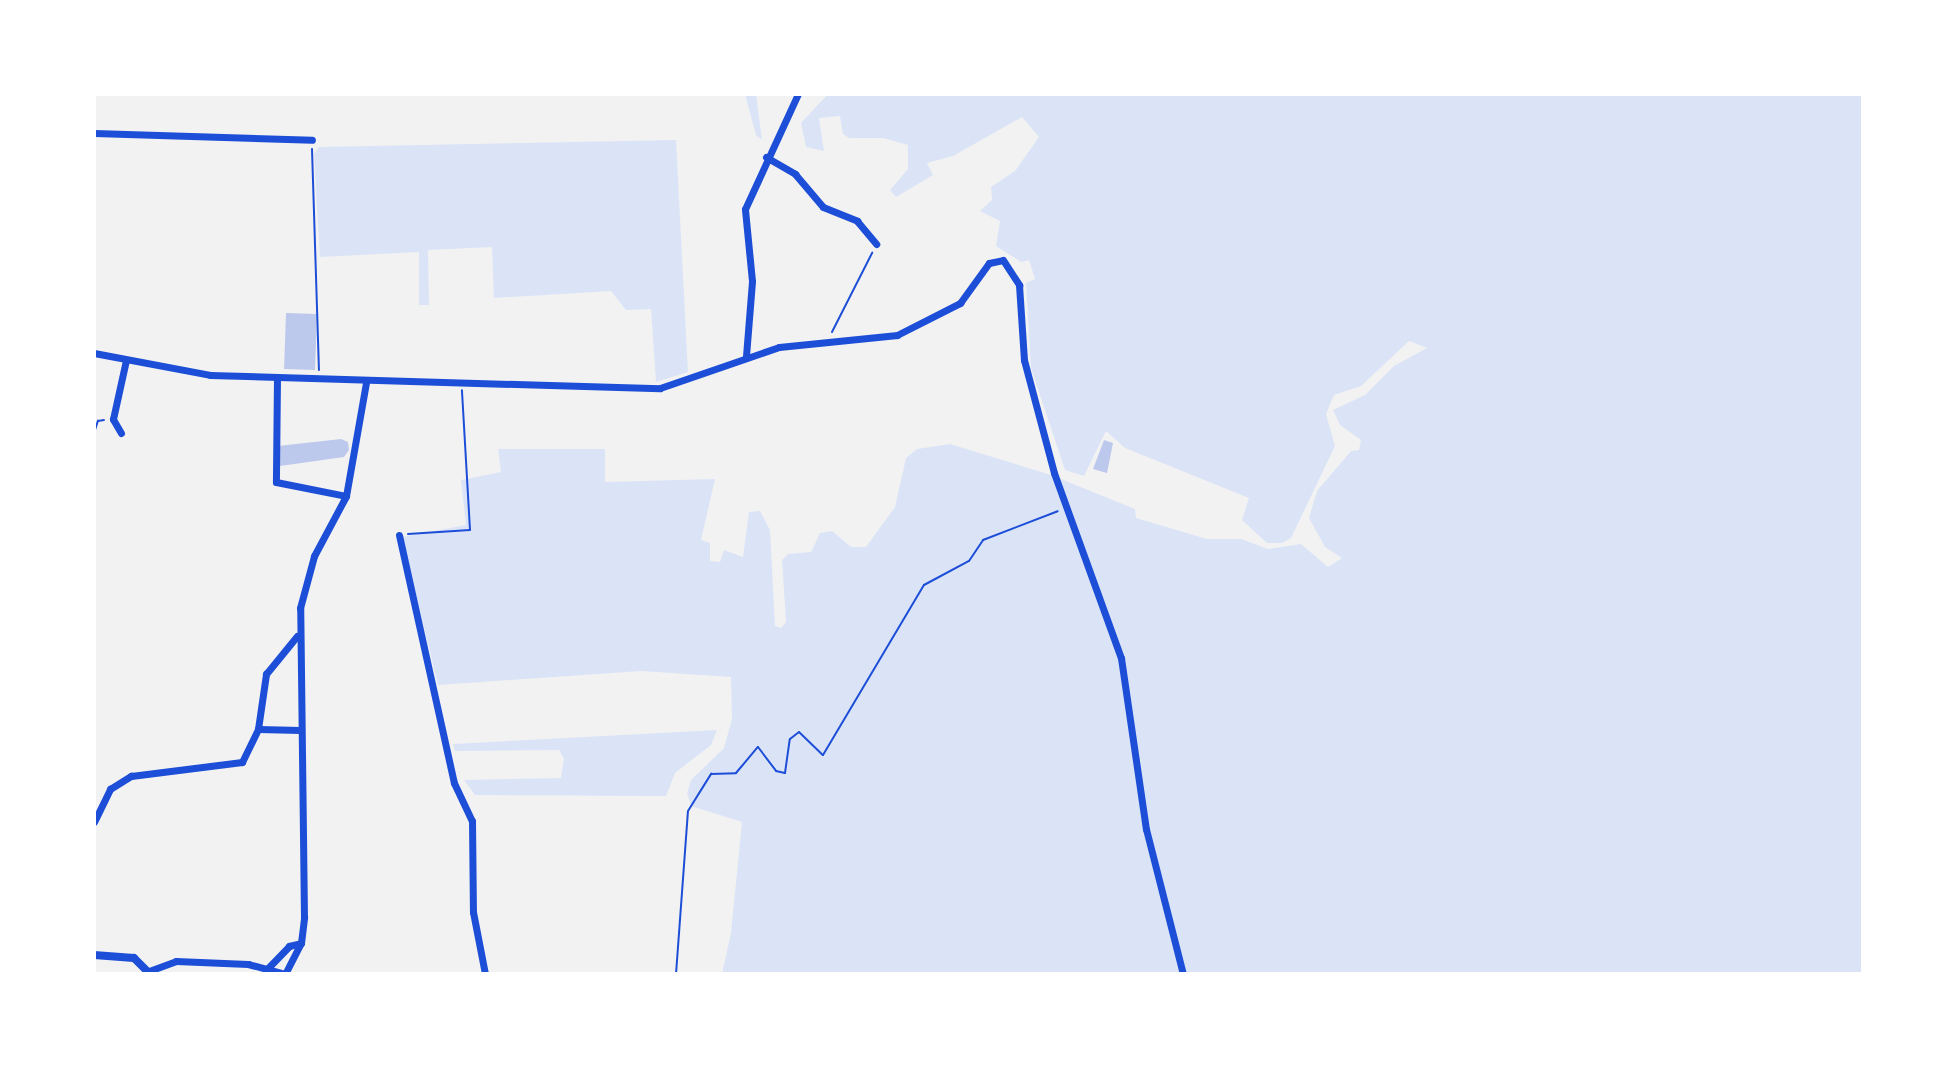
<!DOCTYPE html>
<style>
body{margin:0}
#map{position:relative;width:1957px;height:1068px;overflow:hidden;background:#f2f2f2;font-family:"Open Sans",sans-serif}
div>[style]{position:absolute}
.green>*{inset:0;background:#dbe4f7}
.building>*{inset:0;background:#bdc9ec;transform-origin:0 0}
.path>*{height:2px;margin:-1px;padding:0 1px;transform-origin:1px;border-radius:1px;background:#1d4ed8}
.minor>*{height:7px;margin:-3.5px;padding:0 3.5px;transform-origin:3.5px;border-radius:3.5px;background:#1d4ed8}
.tertiary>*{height:8px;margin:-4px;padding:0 4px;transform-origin:4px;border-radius:4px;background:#1d4ed8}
span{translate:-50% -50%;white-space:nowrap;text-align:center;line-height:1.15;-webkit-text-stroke:6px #fff;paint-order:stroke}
.frame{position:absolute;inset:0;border:96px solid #fff;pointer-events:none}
</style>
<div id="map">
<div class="green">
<div style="clip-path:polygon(745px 94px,756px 94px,762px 140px,756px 135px)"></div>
<div style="clip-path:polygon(828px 94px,1863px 94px,1863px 974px,722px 974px,731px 933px,742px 822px,691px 806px,687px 793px,691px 780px,724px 748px,732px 719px,731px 677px,641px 671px,438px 685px,402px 537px,466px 525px,461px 480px,501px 472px,498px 449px,605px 449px,605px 482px,715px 479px,701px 540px,710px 543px,710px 561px,720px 562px,724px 550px,743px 557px,749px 512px,760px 511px,770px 530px,775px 626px,781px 628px,786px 622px,782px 560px,788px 554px,811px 552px,820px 533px,832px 531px,851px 547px,866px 547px,895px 507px,906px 458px,917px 449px,950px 444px,1051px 475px,1135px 509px,1136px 518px,1207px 539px,1241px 539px,1268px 549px,1301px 544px,1328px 567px,1342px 558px,1325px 547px,1309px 518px,1317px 491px,1351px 451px,1359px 450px,1361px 440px,1340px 425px,1333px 410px,1365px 395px,1394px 366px,1427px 348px,1409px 341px,1361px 386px,1334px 395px,1326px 414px,1335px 446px,1291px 538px,1282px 543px,1267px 543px,1242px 520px,1249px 498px,1125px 448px,1106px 431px,1084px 476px,1065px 470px,1031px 368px,1026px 283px,1035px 279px,1029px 260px,1021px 262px,996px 246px,1000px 221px,980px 211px,992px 200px,991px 187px,1015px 171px,1039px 137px,1022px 117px,953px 156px,927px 163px,933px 175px,896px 197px,890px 190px,908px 169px,908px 145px,883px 138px,849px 138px,843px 134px,840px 116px,819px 118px,824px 151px,806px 147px,801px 123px)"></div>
<div style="clip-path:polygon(676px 140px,688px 372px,656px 382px,651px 309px,626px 310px,611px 291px,494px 298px,492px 247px,428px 250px,429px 305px,419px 305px,419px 252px,320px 257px,314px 154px,319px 147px)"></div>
<div style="clip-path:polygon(717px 730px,711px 745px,675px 773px,666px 796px,475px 795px,464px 780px,561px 778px,564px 759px,559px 750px,455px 751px,453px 744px)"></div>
</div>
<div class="building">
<div style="left:286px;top:313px;width:31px;height:56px;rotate:2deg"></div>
<div style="clip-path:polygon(341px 439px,348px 442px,349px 450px,344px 457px,280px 466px,278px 446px)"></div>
<div style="clip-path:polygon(1104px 440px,1113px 443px,1107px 473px,1093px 469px)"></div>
</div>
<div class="path">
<div style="left:312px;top:149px;width:221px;rotate:88.2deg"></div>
<div style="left:832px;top:332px;width:89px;rotate:-63.1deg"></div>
<div style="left:94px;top:433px;width:13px;rotate:-72deg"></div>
<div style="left:98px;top:421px;width:6px;rotate:-9deg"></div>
<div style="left:408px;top:534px;width:62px;rotate:-3.7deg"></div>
<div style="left:470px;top:530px;width:140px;rotate:-93.3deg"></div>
<div style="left:676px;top:974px;width:163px;rotate:-85.8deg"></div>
<div style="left:688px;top:811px;width:44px;rotate:-58.1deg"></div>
<div style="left:711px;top:774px;width:25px;rotate:-2deg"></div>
<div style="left:736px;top:773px;width:34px;rotate:-50deg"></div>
<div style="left:758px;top:747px;width:30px;rotate:53deg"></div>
<div style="left:776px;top:771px;width:9px;rotate:13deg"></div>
<div style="left:785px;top:773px;width:34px;rotate:-82deg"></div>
<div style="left:790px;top:739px;width:11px;rotate:-38deg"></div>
<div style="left:799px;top:732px;width:33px;rotate:44deg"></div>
<div style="left:823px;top:755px;width:198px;rotate:-59.3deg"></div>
<div style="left:924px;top:585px;width:51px;rotate:-28.1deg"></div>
<div style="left:969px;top:561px;width:25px;rotate:-56deg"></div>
<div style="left:983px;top:540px;width:80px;rotate:-21.1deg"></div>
</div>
<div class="minor">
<div style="left:94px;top:133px;width:218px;rotate:1.8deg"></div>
<div style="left:766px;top:157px;width:34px;rotate:30deg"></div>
<div style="left:795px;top:174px;width:43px;rotate:49.7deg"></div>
<div style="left:823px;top:207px;width:37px;rotate:22deg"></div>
<div style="left:857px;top:221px;width:30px;rotate:50deg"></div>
<div style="left:94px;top:353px;width:118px;rotate:10.7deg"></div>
<div style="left:210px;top:375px;width:450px;rotate:1.7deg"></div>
<div style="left:660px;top:388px;width:126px;rotate:-19deg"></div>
<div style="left:779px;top:347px;width:119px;rotate:-5.8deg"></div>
<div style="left:897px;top:335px;width:71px;rotate:-26.9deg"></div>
<div style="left:960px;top:303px;width:49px;rotate:-54.1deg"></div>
<div style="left:989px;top:263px;width:14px;rotate:-12deg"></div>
<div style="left:1003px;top:260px;width:30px;rotate:57deg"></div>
<div style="left:1019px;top:285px;width:75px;rotate:86.2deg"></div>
<div style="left:1024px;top:360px;width:117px;rotate:75.1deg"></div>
<div style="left:1054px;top:473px;width:197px;rotate:70.1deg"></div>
<div style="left:1121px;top:658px;width:173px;rotate:81.7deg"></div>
<div style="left:1146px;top:829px;width:150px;rotate:75.7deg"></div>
<div style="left:746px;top:356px;width:75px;rotate:-85.4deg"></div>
<div style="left:752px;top:281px;width:72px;rotate:-95.6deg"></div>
<div style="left:745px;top:209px;width:127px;rotate:-65.3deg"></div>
<div style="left:277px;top:378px;width:104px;rotate:90.6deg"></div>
<div style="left:276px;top:482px;width:71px;rotate:11.3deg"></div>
<div style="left:121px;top:433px;width:16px;rotate:-120deg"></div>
<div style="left:113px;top:419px;width:60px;rotate:-77.6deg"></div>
<div style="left:399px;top:535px;width:254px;rotate:77.5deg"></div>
<div style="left:454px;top:783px;width:42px;rotate:64.7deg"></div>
<div style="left:472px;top:821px;width:91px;rotate:89.4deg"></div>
<div style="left:473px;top:912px;width:63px;rotate:79deg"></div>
<div style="left:258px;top:729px;width:42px;rotate:1.4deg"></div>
<div style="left:94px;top:822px;width:37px;rotate:-64deg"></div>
<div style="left:110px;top:789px;width:25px;rotate:-32deg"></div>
<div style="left:131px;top:776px;width:112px;rotate:-7.2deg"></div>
<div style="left:242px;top:762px;width:37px;rotate:-64deg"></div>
<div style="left:258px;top:729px;width:56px;rotate:-81.7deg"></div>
<div style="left:266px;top:674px;width:49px;rotate:-50.8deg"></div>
<div style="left:267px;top:969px;width:32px;rotate:-46deg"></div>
<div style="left:289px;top:946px;width:12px;rotate:-14deg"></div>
<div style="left:149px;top:971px;width:29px;rotate:-20deg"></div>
<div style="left:176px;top:961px;width:72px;rotate:2.4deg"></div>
<div style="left:248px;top:964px;width:38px;rotate:15deg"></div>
<div style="left:285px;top:974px;width:35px;rotate:-63deg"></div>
<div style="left:301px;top:943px;width:26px;rotate:-83deg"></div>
<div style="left:304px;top:917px;width:309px;rotate:-90.7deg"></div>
<div style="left:300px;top:608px;width:54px;rotate:-74.9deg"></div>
<div style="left:314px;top:556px;width:68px;rotate:-61.9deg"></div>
<div style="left:346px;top:496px;width:115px;rotate:-80deg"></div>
</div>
<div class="tertiary">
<div style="left:94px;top:955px;width:40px;rotate:4.3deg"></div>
<div style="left:134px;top:958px;width:23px;rotate:45deg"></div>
</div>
<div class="frame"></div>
</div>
